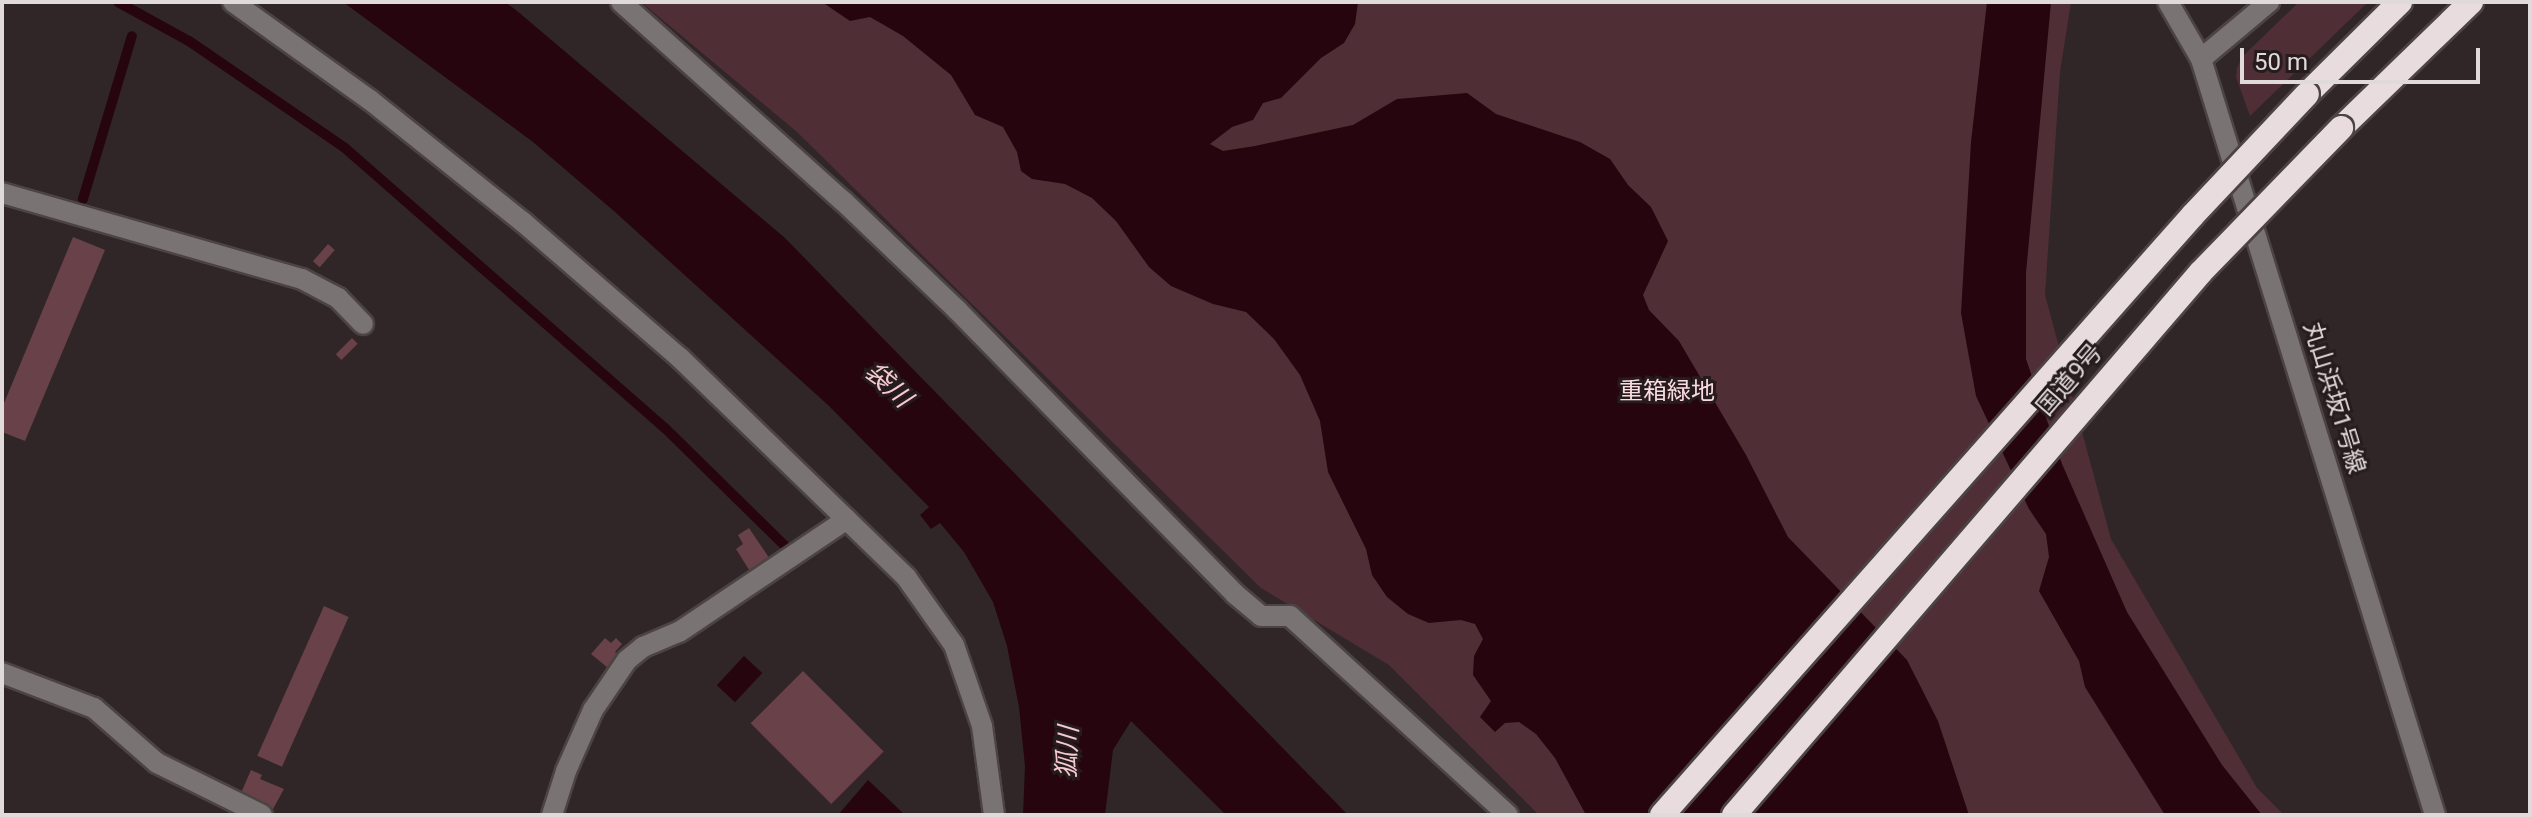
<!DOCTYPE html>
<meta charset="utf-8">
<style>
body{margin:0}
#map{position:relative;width:2532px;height:817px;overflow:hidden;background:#302627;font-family:Roboto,"Noto Sans JP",sans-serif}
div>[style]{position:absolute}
.green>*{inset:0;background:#502e35}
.water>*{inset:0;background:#26050e;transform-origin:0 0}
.stream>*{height:10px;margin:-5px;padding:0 5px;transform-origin:5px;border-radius:5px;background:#26050e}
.building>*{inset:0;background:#694148;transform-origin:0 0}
.roads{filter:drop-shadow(2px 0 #4c4344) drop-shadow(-2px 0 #4c4344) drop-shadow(0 2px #4c4344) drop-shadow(0 -2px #4c4344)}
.minor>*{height:20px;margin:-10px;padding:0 10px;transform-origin:10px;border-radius:10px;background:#797374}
.highway>*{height:24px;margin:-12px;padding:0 12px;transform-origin:12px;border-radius:12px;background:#e9dcde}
.bridges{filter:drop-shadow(2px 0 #4c4344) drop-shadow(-2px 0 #4c4344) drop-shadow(0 2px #4c4344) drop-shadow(0 -2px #4c4344)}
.highway-bridge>*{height:24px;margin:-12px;padding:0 12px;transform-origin:12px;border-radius:12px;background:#e9dcde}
span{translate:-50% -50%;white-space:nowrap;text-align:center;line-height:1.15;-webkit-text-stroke:6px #261c1e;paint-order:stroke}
.street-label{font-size:24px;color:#e1dadb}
.park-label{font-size:24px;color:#fadbdf}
.water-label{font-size:26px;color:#f7c9d0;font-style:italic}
.frame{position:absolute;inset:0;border:4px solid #e1dadb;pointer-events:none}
.scale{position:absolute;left:2240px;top:48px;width:240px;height:36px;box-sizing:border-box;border:4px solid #e1dadb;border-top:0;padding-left:10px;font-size:24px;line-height:28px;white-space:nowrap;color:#e1dadb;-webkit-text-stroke:6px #261c1e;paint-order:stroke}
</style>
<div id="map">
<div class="green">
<div style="clip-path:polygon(641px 2px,2071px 2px,2060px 72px,2045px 295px,2111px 539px,2257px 788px,2284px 815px,1539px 815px,1389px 665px,1261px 588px,797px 132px)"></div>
<div style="clip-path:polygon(2299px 2px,2368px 2px,2250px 116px,2236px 77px,2237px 68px,2242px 57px)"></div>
</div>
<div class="water">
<div style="clip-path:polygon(343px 2px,505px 2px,516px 10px,785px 238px,1348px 815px,1226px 815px,1131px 721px,1113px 750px,1105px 815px,1023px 815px,1025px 766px,1019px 707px,1007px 646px,993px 602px,964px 552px,940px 523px,931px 529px,920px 515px,929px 507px,828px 405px,615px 212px,533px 142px)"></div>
<div style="clip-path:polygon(822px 2px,1358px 2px,1355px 24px,1344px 43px,1321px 58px,1281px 98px,1263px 103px,1253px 120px,1232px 127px,1210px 144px,1223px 151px,1255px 146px,1353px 125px,1397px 99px,1467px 93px,1496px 114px,1580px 142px,1610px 159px,1628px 185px,1651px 207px,1668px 241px,1643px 295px,1649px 310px,1679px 341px,1746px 455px,1788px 537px,1907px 660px,1938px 721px,1969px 815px,1586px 815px,1555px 758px,1536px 734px,1519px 722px,1505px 723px,1495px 732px,1480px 717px,1491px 701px,1473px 675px,1474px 656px,1483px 639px,1475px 624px,1461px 620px,1429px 623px,1408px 614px,1387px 597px,1372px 575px,1366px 549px,1328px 472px,1320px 421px,1300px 375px,1274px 339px,1246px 312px,1213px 304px,1171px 286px,1149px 267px,1116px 221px,1092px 198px,1065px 184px,1032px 179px,1021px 171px,1017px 152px,1003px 127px,975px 115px,951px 75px,903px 36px,870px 17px,850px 21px)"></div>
<div style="clip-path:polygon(1987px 2px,2051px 2px,2026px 273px,2026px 359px,2062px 464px,2127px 612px,2222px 765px,2262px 815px,2165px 815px,2085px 687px,2079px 661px,2039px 591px,2049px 557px,2046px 534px,2029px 509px,1976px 396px,1961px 313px,1971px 142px)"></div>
<div style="left:744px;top:656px;width:25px;height:40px;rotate:43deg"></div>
<div style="clip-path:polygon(868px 780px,905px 815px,838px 815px)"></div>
</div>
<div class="stream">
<div style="left:118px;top:2px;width:81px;rotate:28.8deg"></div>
<div style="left:189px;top:41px;width:189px;rotate:34.4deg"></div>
<div style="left:345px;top:148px;width:425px;rotate:41.2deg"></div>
<div style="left:665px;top:428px;width:168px;rotate:44.5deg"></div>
<div style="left:83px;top:199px;width:170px;rotate:-73.3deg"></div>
</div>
<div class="building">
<div style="clip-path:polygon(73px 237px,105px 250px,25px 441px,2px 432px,2px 408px)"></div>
<div style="left:328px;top:244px;width:9px;height:23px;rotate:41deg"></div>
<div style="left:352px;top:338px;width:8px;height:23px;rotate:45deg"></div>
<div style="clip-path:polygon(749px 528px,770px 559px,751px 573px,736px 549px,743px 544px,738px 535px)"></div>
<div style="left:324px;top:606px;width:27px;height:164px;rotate:24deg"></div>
<div style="clip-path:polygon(605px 638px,611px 643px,616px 638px,622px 644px,615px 652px,619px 655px,608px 668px,591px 654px)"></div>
<div style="left:803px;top:671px;width:114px;height:74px;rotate:45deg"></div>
<div style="clip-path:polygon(251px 770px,262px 775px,260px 779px,284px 789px,273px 809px,241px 793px)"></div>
</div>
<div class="roads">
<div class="minor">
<div style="left:233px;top:2px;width:168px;rotate:35.6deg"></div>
<div style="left:370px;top:100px;width:196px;rotate:38.6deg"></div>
<div style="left:523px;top:222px;width:208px;rotate:40.9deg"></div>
<div style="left:680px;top:358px;width:315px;rotate:44.1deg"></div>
<div style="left:906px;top:577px;width:83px;rotate:54.8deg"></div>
<div style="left:954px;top:645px;width:86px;rotate:70.9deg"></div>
<div style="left:982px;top:726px;width:90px;rotate:82.3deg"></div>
<div style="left:621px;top:2px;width:298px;rotate:41.9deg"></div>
<div style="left:843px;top:201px;width:158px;rotate:43.7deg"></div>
<div style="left:957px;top:310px;width:397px;rotate:45.6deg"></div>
<div style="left:1235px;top:594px;width:34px;rotate:40deg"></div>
<div style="left:1261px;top:616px;width:29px"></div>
<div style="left:1290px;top:616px;width:295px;rotate:42.4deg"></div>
<div style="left:2168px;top:2px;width:66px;rotate:59.9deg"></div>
<div style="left:2201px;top:59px;width:791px;rotate:72.8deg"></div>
<div style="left:2201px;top:59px;width:89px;rotate:-40deg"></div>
<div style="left:2px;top:193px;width:312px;rotate:16deg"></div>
<div style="left:302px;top:279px;width:41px;rotate:27.8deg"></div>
<div style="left:338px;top:298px;width:36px;rotate:46deg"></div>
<div style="left:2px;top:673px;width:98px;rotate:20.8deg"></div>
<div style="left:94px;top:708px;width:84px;rotate:41.1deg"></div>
<div style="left:157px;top:763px;width:117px;rotate:26.3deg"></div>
<div style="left:552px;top:815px;width:46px;rotate:-72.3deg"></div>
<div style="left:566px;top:771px;width:67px;rotate:-66.1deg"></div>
<div style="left:593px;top:710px;width:60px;rotate:-55.8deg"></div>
<div style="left:627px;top:660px;width:21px;rotate:-39deg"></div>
<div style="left:643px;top:647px;width:39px;rotate:-23deg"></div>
<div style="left:679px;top:632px;width:202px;rotate:-33.9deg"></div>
</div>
<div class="highway">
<div style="left:2307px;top:94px;width:131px;rotate:-44.7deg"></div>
<div style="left:2341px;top:128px;width:181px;rotate:-44.1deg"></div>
</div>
</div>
<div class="bridges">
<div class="highway-bridge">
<div style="left:1662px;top:815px;width:801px;rotate:-48.49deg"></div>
<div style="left:2193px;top:215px;width:166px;rotate:-46.7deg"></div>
<div style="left:1734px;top:815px;width:716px;rotate:-49.3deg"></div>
<div style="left:2201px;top:272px;width:201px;rotate:-45.8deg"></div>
</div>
</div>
<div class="street-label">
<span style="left:2070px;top:380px;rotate:-49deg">国道9号</span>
<span style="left:2334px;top:398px;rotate:73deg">丸山浜坂1号線</span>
</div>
<div class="park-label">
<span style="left:1667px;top:392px">重箱緑地</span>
</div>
<div class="water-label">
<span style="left:888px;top:385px;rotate:43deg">袋川</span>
<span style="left:1068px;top:752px;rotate:-87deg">狐川</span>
</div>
<div class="frame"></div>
<div class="scale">50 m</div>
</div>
